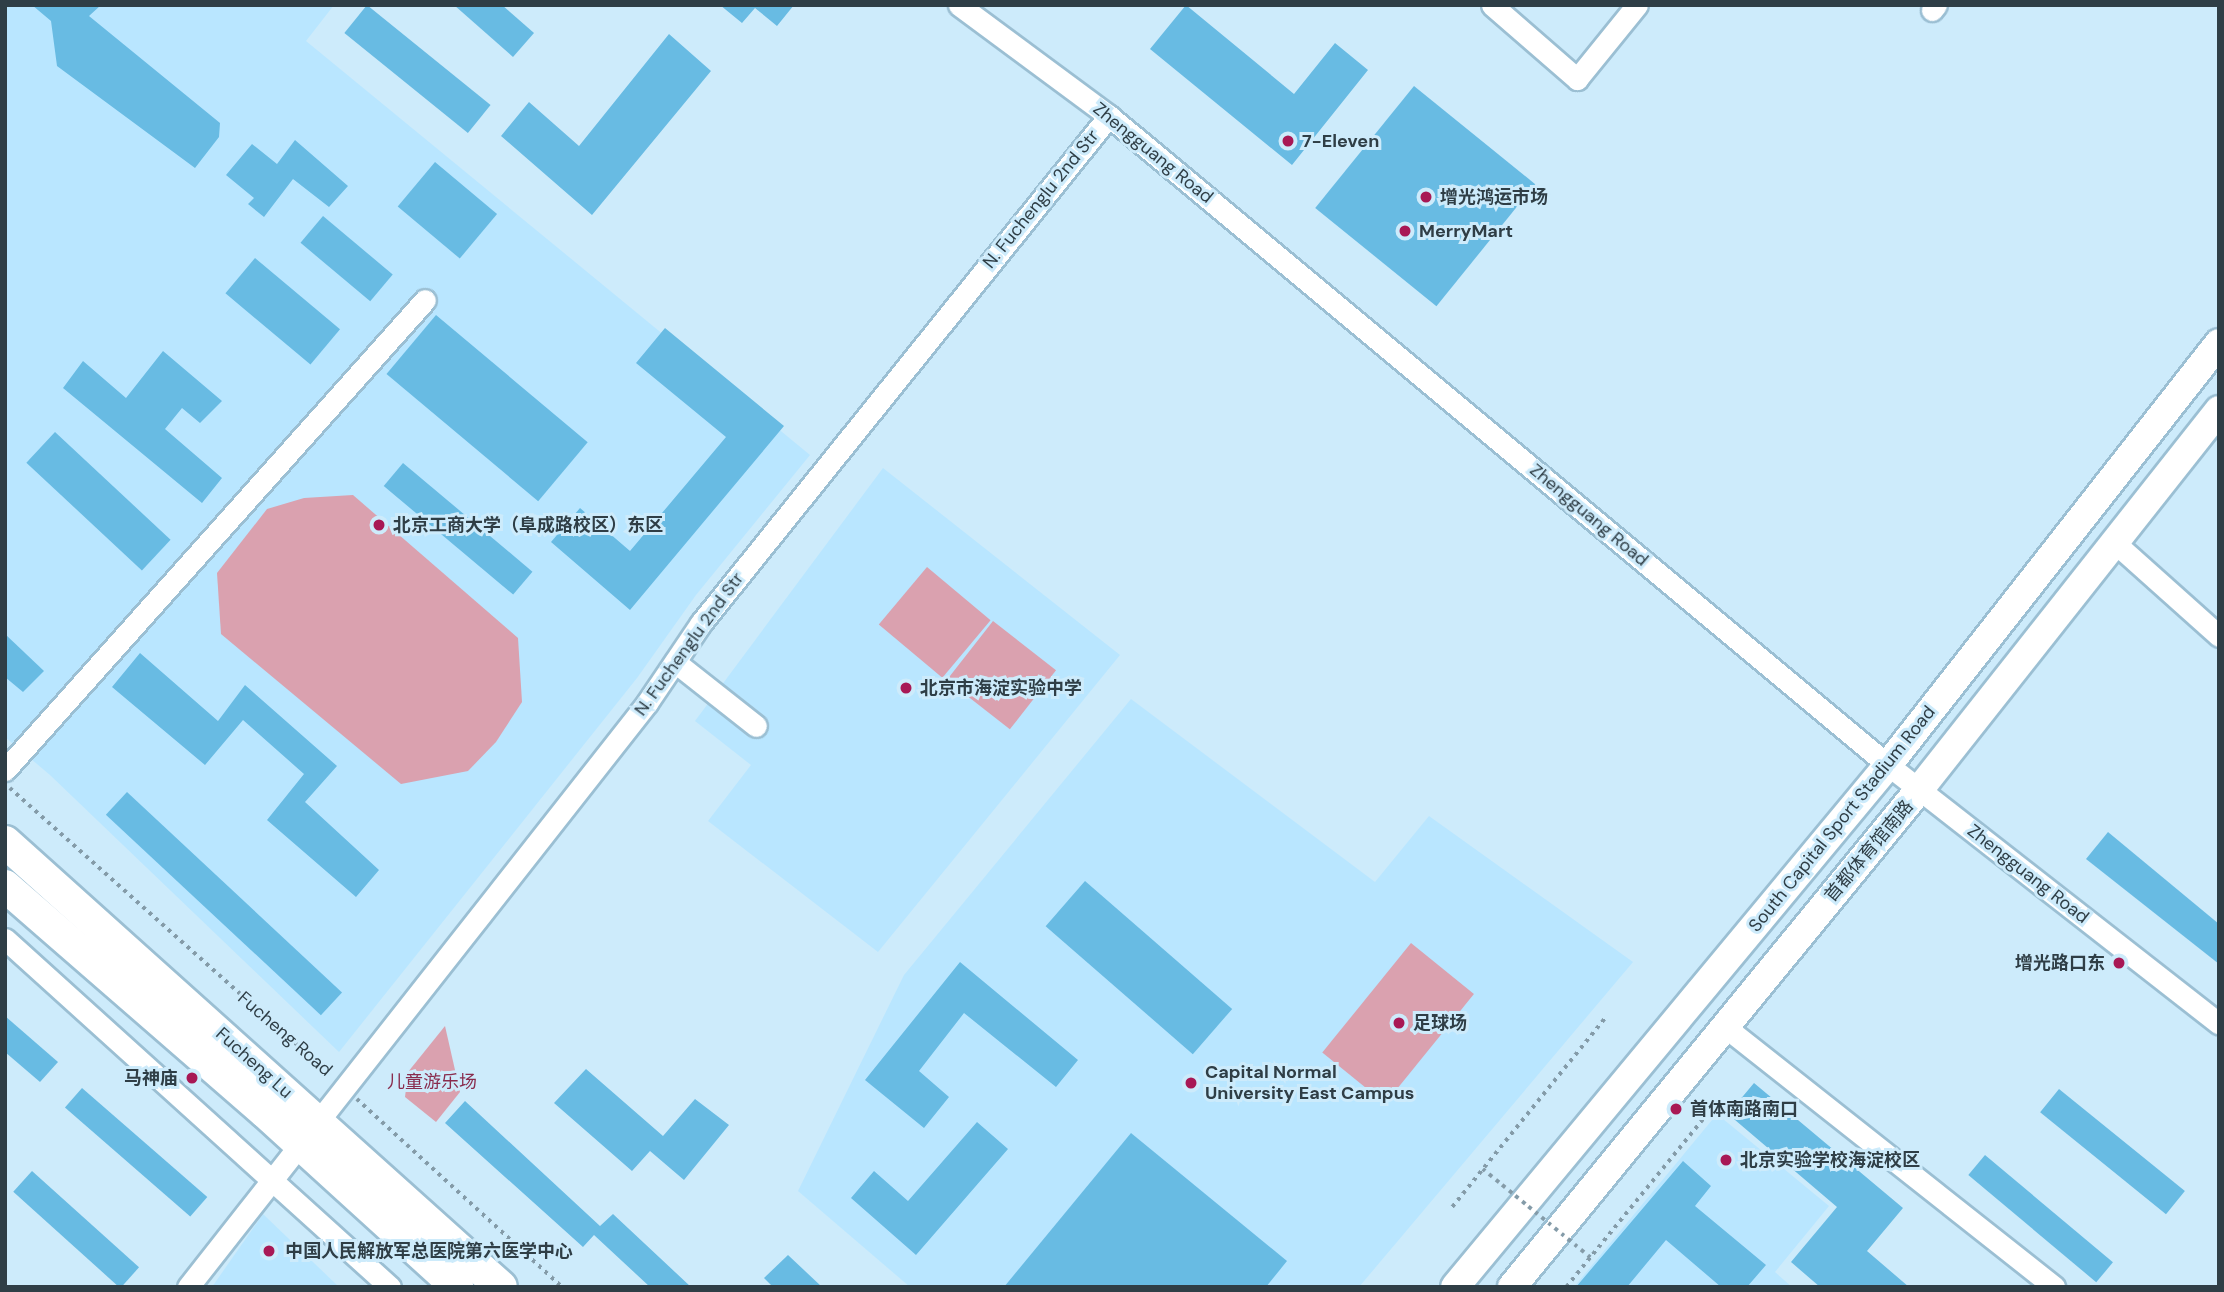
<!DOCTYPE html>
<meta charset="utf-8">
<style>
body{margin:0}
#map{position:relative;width:2224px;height:1292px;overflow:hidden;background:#cdebfb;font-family:"DM Sans","Noto Sans SC",sans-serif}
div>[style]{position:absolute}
.built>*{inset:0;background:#b9e6ff}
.green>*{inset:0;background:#daa1af;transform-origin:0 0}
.building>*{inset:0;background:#68bbe3;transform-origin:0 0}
.path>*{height:3.5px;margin-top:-1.75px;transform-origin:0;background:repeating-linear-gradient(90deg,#849ba8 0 3.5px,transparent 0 8.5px)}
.roads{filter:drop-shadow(2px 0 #9bbfd3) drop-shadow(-2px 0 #9bbfd3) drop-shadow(0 2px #9bbfd3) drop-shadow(0 -2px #9bbfd3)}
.minor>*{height:21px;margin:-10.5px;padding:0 10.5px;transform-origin:10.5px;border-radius:10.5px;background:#fff}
.major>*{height:28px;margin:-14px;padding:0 14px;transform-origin:14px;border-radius:14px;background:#fff}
.highway>*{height:32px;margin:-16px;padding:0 16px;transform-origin:16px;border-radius:16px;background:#fff}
.path-bridge>*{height:3.5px;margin-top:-1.75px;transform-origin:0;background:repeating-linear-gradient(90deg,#849ba8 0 3.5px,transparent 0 8.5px)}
.dots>*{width:19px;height:19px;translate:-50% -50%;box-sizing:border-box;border:4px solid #cdebfb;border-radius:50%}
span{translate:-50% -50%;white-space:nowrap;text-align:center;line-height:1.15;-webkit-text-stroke:6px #cdebfb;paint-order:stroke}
.poi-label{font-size:18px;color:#2f3e46;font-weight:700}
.left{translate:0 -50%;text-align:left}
.right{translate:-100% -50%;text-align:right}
.street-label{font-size:18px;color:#2f3e46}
.park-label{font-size:18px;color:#892c4d}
.frame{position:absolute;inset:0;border:7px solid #2f3e46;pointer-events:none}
</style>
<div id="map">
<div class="built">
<div style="clip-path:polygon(5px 5px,334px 5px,306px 41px,810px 455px,696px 595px,637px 678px,339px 1052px,50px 775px,5px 737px)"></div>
<div style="clip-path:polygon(883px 468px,1120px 655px,878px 952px,708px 821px,751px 765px,695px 721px)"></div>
<div style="clip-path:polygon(1131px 699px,1375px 882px,1429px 816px,1633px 962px,1359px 1287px,910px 1287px,798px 1191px,904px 975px)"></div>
<div style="clip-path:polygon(1717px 1114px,1829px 1206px,1775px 1272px,1792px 1287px,1574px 1287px)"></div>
<div style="clip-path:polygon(263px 1214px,339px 1287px,212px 1287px)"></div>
</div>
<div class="green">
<div style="clip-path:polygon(353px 495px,518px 638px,522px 702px,496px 742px,468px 771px,401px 784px,221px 634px,217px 573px,267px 509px,304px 498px)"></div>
<div style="left:927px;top:567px;width:83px;height:75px;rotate:40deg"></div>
<div style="left:993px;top:621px;width:80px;height:75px;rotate:38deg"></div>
<div style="left:1411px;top:943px;width:81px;height:141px;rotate:39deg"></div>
<div style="clip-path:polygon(445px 1026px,460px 1092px,436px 1122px,405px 1097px,408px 1072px)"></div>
</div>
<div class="building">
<div style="clip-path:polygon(32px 5px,101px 5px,89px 16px,220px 123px,219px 137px,195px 168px,57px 66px,51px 21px)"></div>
<div style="left:367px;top:5px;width:159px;height:36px;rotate:39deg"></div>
<div style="clip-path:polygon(454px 5px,502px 5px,534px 33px,513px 57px)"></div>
<div style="clip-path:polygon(720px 5px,794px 5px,777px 26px,755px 8px,742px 23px)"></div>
<div style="clip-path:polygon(1186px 5px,1294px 94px,1335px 43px,1368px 70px,1292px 165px,1150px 49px)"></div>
<div style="clip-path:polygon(669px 34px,711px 71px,592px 215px,501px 136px,529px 102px,579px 146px)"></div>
<div style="left:1414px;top:86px;width:156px;height:157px;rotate:39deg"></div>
<div style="clip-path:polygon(295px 140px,348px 186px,329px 207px,293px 179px,264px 217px,248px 204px,254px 198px,226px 175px,252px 144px,277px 164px)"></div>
<div style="left:435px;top:162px;width:81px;height:58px;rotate:40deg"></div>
<div style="left:323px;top:216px;width:91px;height:35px;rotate:40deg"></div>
<div style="left:255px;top:258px;width:111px;height:46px;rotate:40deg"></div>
<div style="left:436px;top:315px;width:198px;height:77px;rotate:40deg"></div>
<div style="clip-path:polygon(665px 328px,784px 426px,630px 610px,551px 542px,580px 508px,630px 551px,726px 437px,636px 363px)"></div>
<div style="clip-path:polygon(163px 351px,222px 401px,200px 423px,182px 408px,165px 429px,222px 478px,202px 503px,63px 388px,83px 361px,126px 398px)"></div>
<div style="left:55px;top:432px;width:158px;height:42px;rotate:43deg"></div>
<div style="left:403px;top:463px;width:169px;height:30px;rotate:40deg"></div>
<div style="clip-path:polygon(5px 634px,44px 671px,23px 692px,5px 677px)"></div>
<div style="clip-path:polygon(140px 653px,218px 721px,245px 685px,337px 766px,305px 802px,379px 870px,356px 897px,267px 820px,304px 774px,243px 720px,205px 765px,112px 687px)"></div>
<div style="left:127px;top:792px;width:294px;height:31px;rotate:43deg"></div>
<div style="clip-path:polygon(2108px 832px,2219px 924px,2219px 964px,2086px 859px)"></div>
<div style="left:1085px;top:881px;width:195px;height:60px;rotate:41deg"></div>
<div style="clip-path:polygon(960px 962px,1078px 1060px,1056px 1087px,964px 1013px,919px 1071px,949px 1097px,924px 1128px,865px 1080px)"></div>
<div style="clip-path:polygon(5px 1016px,58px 1062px,40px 1082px,5px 1052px)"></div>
<div style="clip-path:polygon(586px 1069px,663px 1136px,695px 1099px,729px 1125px,684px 1180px,650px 1151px,632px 1171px,554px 1103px)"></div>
<div style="clip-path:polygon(1754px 1083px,1903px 1208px,1867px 1251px,1909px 1287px,1820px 1287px,1791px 1262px,1837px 1207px,1728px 1114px)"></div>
<div style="left:82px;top:1088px;width:166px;height:26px;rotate:41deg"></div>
<div style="left:2059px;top:1089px;width:162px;height:30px;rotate:39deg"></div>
<div style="clip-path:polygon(465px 1101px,600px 1226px,613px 1214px,691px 1287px,650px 1287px,594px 1235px,583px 1247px,445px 1123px)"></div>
<div style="clip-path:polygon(977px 1122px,1008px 1149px,916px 1255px,851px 1198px,874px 1171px,908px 1201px)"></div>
<div style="clip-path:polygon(1131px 1133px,1287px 1261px,1266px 1287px,1004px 1287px)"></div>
<div style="left:1985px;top:1155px;width:167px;height:26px;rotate:40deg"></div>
<div style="clip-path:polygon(1683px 1161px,1711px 1186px,1695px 1206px,1766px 1265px,1747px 1287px,1721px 1287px,1666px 1240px,1627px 1287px,1576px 1287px)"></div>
<div style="left:32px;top:1171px;width:144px;height:28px;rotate:42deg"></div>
<div style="clip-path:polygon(788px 1255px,822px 1287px,773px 1287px,764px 1278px)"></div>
</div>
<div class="path">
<div style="left:10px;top:788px;width:431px;rotate:41.8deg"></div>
<div style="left:357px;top:1099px;width:278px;rotate:42.5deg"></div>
<div style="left:1452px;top:1207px;width:245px;rotate:-51deg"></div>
<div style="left:1566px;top:1287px;width:236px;rotate:-50.8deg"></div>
</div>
<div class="roads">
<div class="minor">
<div style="left:959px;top:5px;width:187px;rotate:36.5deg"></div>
<div style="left:1109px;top:116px;width:1014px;rotate:39.8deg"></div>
<div style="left:1888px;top:765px;width:420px;rotate:38deg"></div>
<div style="left:1492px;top:5px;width:113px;rotate:41deg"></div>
<div style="left:1577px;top:79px;width:95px;rotate:-51deg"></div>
<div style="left:1932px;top:10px;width:6px;rotate:-51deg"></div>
<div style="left:2114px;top:542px;width:141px;rotate:41.8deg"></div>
<div style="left:675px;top:662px;width:103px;rotate:38.3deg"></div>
<div style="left:5px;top:770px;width:630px;rotate:-48.22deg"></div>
<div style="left:5px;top:939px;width:519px;rotate:42.11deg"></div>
<div style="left:1724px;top:1026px;width:421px;rotate:38.3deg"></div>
<div style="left:188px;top:1287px;width:743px;rotate:-51.83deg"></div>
<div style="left:647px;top:703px;width:97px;rotate:-56deg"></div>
<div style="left:701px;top:623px;width:651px;rotate:-51.18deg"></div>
</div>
<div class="major">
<div style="left:1455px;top:1287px;width:678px;rotate:-50.32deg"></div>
<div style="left:1888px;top:765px;width:536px;rotate:-51.89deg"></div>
<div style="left:1512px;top:1287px;width:642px;rotate:-50.69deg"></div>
<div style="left:1919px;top:790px;width:484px;rotate:-51.7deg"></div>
</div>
<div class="highway">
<div style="left:5px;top:842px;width:666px;rotate:41.9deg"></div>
<div style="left:5px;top:886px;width:344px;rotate:41deg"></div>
<div style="left:265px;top:1112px;width:260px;rotate:42.3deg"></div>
</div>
</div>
<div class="path-bridge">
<div style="left:1483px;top:1169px;width:139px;rotate:39.4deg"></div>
</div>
<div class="dots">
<div style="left:1288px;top:141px;background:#a81855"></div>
<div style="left:1426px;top:197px;background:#a81855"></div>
<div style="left:1405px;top:231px;background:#a81855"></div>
<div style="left:379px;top:525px;background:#a81855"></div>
<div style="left:906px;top:688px;background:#a81855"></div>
<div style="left:2119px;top:963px;background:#a81855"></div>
<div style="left:1399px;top:1023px;background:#a81855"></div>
<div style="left:192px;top:1078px;background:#a81855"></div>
<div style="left:1191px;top:1083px;background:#a81855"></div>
<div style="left:1676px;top:1109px;background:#a81855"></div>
<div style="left:1726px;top:1160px;background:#a81855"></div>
<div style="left:269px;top:1251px;background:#a81855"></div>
</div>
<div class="poi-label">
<span class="left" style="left:1302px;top:141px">7-Eleven</span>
<span class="left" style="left:1440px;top:197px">增光鸿运市场</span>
<span class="left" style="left:1419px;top:231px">MerryMart</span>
<span class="left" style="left:393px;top:525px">北京工商大学（阜成路校区）东区</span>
<span class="left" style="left:920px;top:688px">北京市海淀实验中学</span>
<span class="right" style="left:2105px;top:963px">增光路口东</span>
<span class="left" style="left:1413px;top:1023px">足球场</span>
<span class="left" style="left:1205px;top:1083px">Capital Normal<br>University East Campus</span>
<span class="right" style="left:178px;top:1078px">马神庙</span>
<span class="left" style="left:1690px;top:1109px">首体南路南口</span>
<span class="left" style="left:1740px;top:1160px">北京实验学校海淀校区</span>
<span class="left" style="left:285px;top:1251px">中国人民解放军总医院第六医学中心</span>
</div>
<div class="street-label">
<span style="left:1153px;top:153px;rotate:39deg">Zhengguang Road</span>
<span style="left:1041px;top:199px;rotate:-51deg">N. Fuchenglu 2nd Str</span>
<span style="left:1589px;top:515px;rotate:40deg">Zhengguang Road</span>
<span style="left:689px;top:644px;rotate:-54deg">N. Fuchenglu 2nd Str</span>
<span style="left:1842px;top:819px;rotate:-51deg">South Capital Sport Stadium Road</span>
<span style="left:1869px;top:851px;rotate:-50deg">首都体育馆南路</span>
<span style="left:2028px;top:874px;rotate:38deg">Zhengguang Road</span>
<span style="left:285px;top:1034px;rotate:41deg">Fucheng Road</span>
<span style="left:254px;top:1063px;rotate:42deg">Fucheng Lu</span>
</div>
<div class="park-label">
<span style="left:432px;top:1082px">儿童游乐场</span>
</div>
<div class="frame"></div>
</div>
